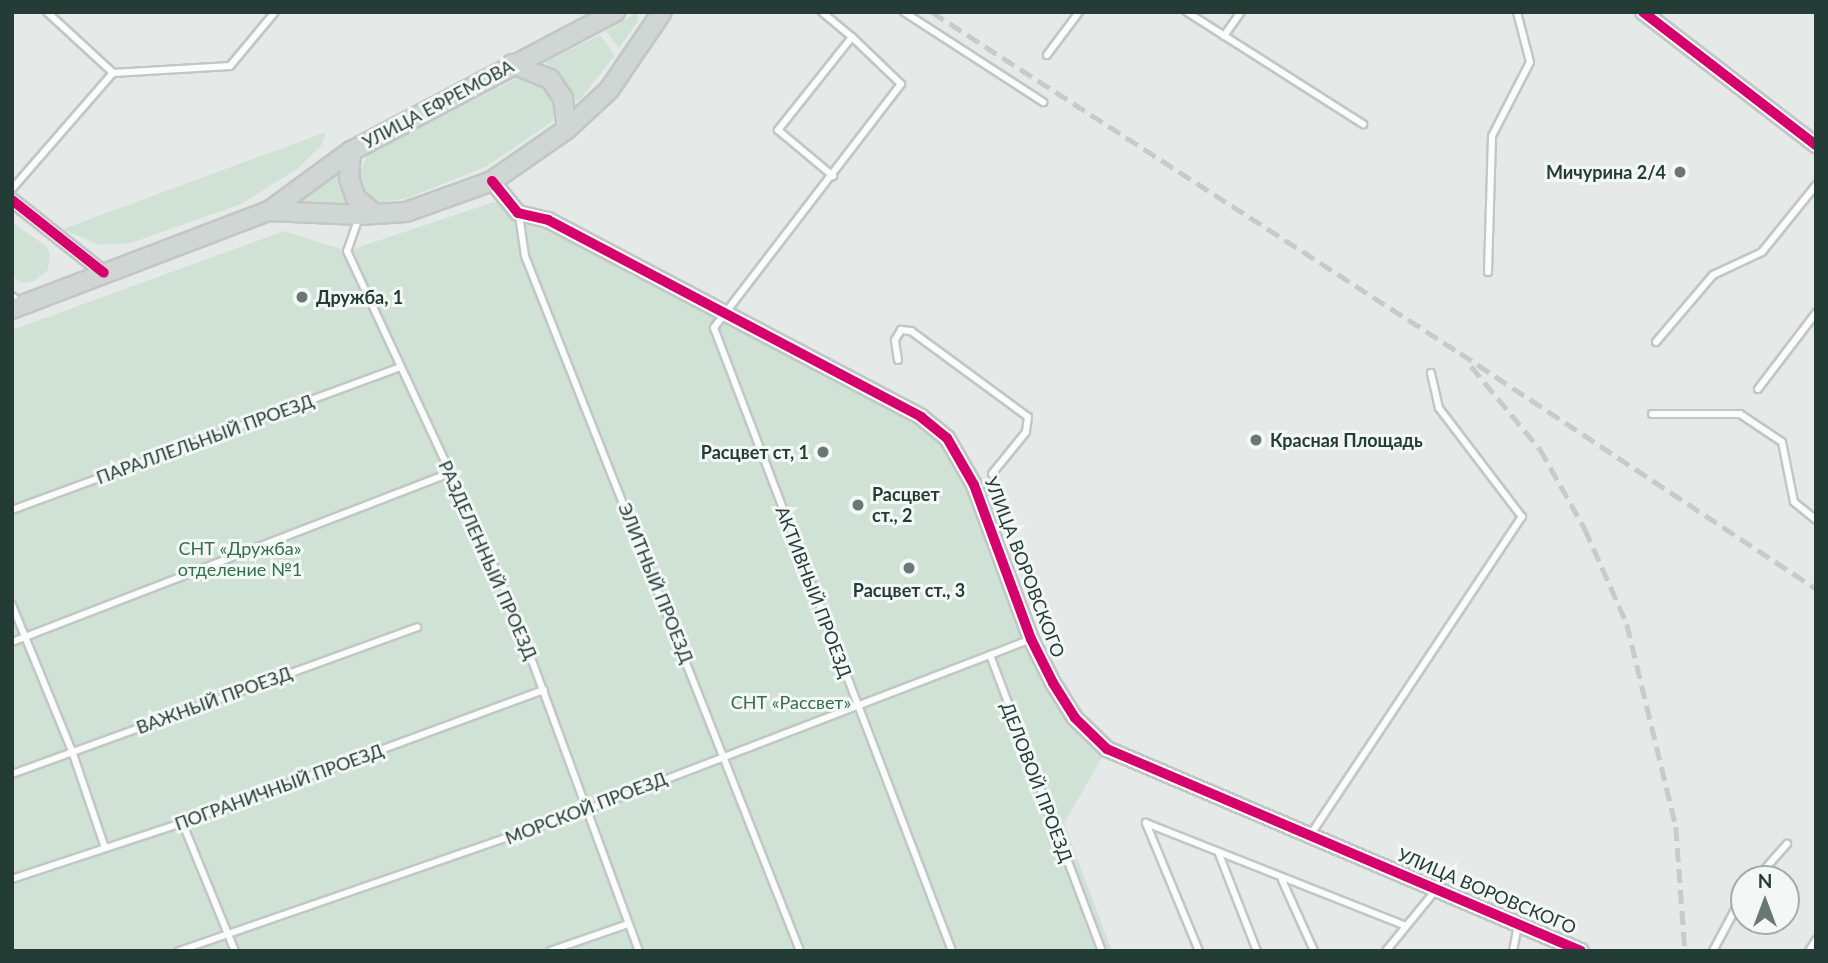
<!DOCTYPE html>
<meta charset="utf-8">
<style>
body{margin:0}
#map{position:relative;width:1828px;height:963px;overflow:hidden;background:#e5eae8;font-family:Lato,sans-serif}
div>[style]{position:absolute}
.green>*{inset:0;background:#d0e2d6}
.roads{filter:drop-shadow(2px 0 #c2c7c5) drop-shadow(-2px 0 #c2c7c5) drop-shadow(0 2px #c2c7c5) drop-shadow(0 -2px #c2c7c5)}
.service>*{height:6px;margin:-3px;padding:0 3px;transform-origin:3px;border-radius:3px;background:#fbfcfc}
.minor>*{height:12px;margin:-6px;padding:0 6px;transform-origin:6px;border-radius:6px;background:#fbfcfc}
.tertiary>*{height:14px;margin:-7px;padding:0 7px;transform-origin:7px;border-radius:7px;background:#fbfcfc}
.primary>*{height:18px;margin:-9px;padding:0 9px;transform-origin:9px;border-radius:9px;background:#cfd6d4}
.rail>*{height:4.5px;margin-top:-2.25px;transform-origin:0;background:repeating-linear-gradient(90deg,#c7cbca 0 14px,transparent 0 21px)}
.cycleway>*{height:10px;margin:-5px;padding:0 5px;transform-origin:5px;border-radius:5px;background:#d6006c}
.dots>*{width:19px;height:19px;translate:-50% -50%;box-sizing:border-box;border:4px solid #f3f8f6;border-radius:50%}
span{translate:-50% -50%;white-space:nowrap;text-align:center;line-height:1.15;-webkit-text-stroke:6px #f3f8f6;paint-order:stroke}
.street-label{font-size:18px;color:#243c36}
.poi-label{font-size:18px;color:#243c36;font-weight:700}
.right{translate:-100% -50%;text-align:right}
.left{translate:0 -50%;text-align:left}
.park-label{font-size:18px;color:#326f4b}
.frame{position:absolute;inset:0;border:14px solid #243c36;pointer-events:none}
.north{position:absolute;left:1730px;top:865px;width:70px;height:70px;box-sizing:border-box;background:#f3f8f6;border:2px solid #a0ada9;border-radius:50%;rotate:0deg;font-size:19px;font-weight:700;line-height:28px;text-align:center;color:#243c36}
.north::after{content:'';display:block;margin:auto;width:24px;height:32px;background:#687974;clip-path:polygon(50% 0,100% 100%,50% 72%,0 100%)}
</style>
<div id="map">
<div class="green">
<div style="clip-path:polygon(636px 13px,639px 19px,619px 48px,606px 31px)"></div>
<div style="clip-path:polygon(600px 35px,615px 55px,579px 101px,571px 100px,564px 83px,545px 62px)"></div>
<div style="clip-path:polygon(520px 77px,547px 86px,555px 101px,553px 121px,487px 166px,408px 198px,377px 203px,363px 196px,357px 179px,367px 155px)"></div>
<div style="clip-path:polygon(326px 132px,321px 146px,297px 169px,241px 204px,131px 243px,99px 245px,63px 229px)"></div>
<div style="clip-path:polygon(341px 169px,351px 205px,298px 206px,296px 200px)"></div>
<div style="clip-path:polygon(494px 202px,548px 220px,947px 438px,1053px 683px,1107px 749px,1064px 823px,1112px 951px,12px 951px,12px 330px,284px 231px,347px 251px)"></div>
<div style="clip-path:polygon(12px 222px,47px 247px,50px 254px,48px 270px,34px 281px,24px 283px,12px 277px)"></div>
</div>
<div class="roads">
<div class="service">
<div style="left:47px;top:12px;width:90px;rotate:42.7deg"></div>
<div style="left:113px;top:73px;width:117px;rotate:-3.4deg"></div>
<div style="left:230px;top:66px;width:70px;rotate:-50.2deg"></div>
<div style="left:822px;top:12px;width:39px;rotate:40deg"></div>
<div style="left:852px;top:37px;width:119px;rotate:128.5deg"></div>
<div style="left:778px;top:130px;width:72px;rotate:39.9deg"></div>
<div style="left:904px;top:12px;width:166px;rotate:32.9deg"></div>
<div style="left:1187px;top:12px;width:209px;rotate:32.5deg"></div>
<div style="left:1224px;top:36px;width:29px;rotate:-55deg"></div>
<div style="left:852px;top:37px;width:68px;rotate:43.8deg"></div>
<div style="left:901px;top:84px;width:307px;rotate:127.5deg"></div>
<div style="left:714px;top:328px;width:667px;rotate:69.09deg"></div>
<div style="left:1047px;top:55px;width:54px;rotate:-53.3deg"></div>
<div style="left:12px;top:189px;width:154px;rotate:-49deg"></div>
<div style="left:519px;top:215px;width:41px;rotate:81.7deg"></div>
<div style="left:525px;top:256px;width:747px;rotate:68.41deg"></div>
<div style="left:359px;top:217px;width:36px;rotate:109deg"></div>
<div style="left:347px;top:251px;width:383px;rotate:65deg"></div>
<div style="left:509px;top:598px;width:376px;rotate:69.8deg"></div>
<div style="left:1488px;top:272px;width:136px;rotate:-88.3deg"></div>
<div style="left:1492px;top:136px;width:83px;rotate:-62.8deg"></div>
<div style="left:1530px;top:62px;width:52px;rotate:-104.6deg"></div>
<div style="left:12px;top:296px;width:13px;rotate:39deg"></div>
<div style="left:1656px;top:342px;width:88px;rotate:-49.6deg"></div>
<div style="left:1713px;top:275px;width:54px;rotate:-25.1deg"></div>
<div style="left:1762px;top:252px;width:86px;rotate:-51.1deg"></div>
<div style="left:898px;top:360px;width:20px;rotate:-99deg"></div>
<div style="left:895px;top:340px;width:12px;rotate:-59deg"></div>
<div style="left:901px;top:330px;width:10px;rotate:6deg"></div>
<div style="left:911px;top:331px;width:145px;rotate:36.3deg"></div>
<div style="left:1028px;top:417px;width:15px;rotate:98deg"></div>
<div style="left:1026px;top:432px;width:54px;rotate:129deg"></div>
<div style="left:1758px;top:389px;width:96px;rotate:-52.7deg"></div>
<div style="left:1652px;top:414px;width:88px"></div>
<div style="left:1740px;top:414px;width:50px;rotate:33.7deg"></div>
<div style="left:1782px;top:442px;width:61px;rotate:78.7deg"></div>
<div style="left:1794px;top:502px;width:28px;rotate:39deg"></div>
<div style="left:12px;top:510px;width:411px;rotate:-20.2deg"></div>
<div style="left:12px;top:605px;width:158px;rotate:67.7deg"></div>
<div style="left:72px;top:751px;width:102px;rotate:71.2deg"></div>
<div style="left:1031px;top:639px;width:44px;rotate:158.7deg"></div>
<div style="left:990px;top:655px;width:316px;rotate:69.3deg"></div>
<div style="left:12px;top:642px;width:469px;rotate:-21.1deg"></div>
<div style="left:12px;top:774px;width:431px;rotate:-19.9deg"></div>
<div style="left:182px;top:822px;width:139px;rotate:67.7deg"></div>
<div style="left:1311px;top:834px;width:381px;rotate:-56.4deg"></div>
<div style="left:1522px;top:517px;width:137px;rotate:-127.3deg"></div>
<div style="left:1439px;top:408px;width:36px;rotate:-103deg"></div>
<div style="left:1219px;top:854px;width:104px;rotate:68.6deg"></div>
<div style="left:12px;top:879px;width:188px;rotate:-18.3deg"></div>
<div style="left:190px;top:820px;width:377px;rotate:-20.2deg"></div>
<div style="left:1756px;top:879px;width:47px;rotate:-48.5deg"></div>
<div style="left:1282px;top:880px;width:78px;rotate:65.7deg"></div>
<div style="left:179px;top:951px;width:431px;rotate:-19.1deg"></div>
<div style="left:586px;top:810px;width:433px;rotate:-21deg"></div>
<div style="left:550px;top:951px;width:83px;rotate:-19.1deg"></div>
<div style="left:1199px;top:951px;width:139px;rotate:-112.5deg"></div>
<div style="left:1146px;top:823px;width:277px;rotate:21.6deg"></div>
<div style="left:1386px;top:951px;width:79px;rotate:-50.7deg"></div>
<div style="left:1513px;top:951px;width:26px;rotate:-79deg"></div>
<div style="left:1713px;top:951px;width:66px;rotate:-61.9deg"></div>
<div style="left:1809px;top:951px;width:13px;rotate:-58deg"></div>
</div>
<div class="minor">
<div style="left:12px;top:200px;width:117px;rotate:38.4deg"></div>
</div>
<div class="tertiary">
<div style="left:1643px;top:12px;width:218px;rotate:37.6deg"></div>
<div style="left:492px;top:181px;width:41px;rotate:50.9deg"></div>
<div style="left:518px;top:213px;width:31px;rotate:13deg"></div>
<div style="left:548px;top:220px;width:422px;rotate:27.8deg"></div>
<div style="left:921px;top:417px;width:33px;rotate:39deg"></div>
<div style="left:947px;top:438px;width:54px;rotate:60.1deg"></div>
<div style="left:974px;top:485px;width:164px;rotate:69.7deg"></div>
<div style="left:1031px;top:639px;width:49px;rotate:63.4deg"></div>
<div style="left:1053px;top:683px;width:41px;rotate:57.8deg"></div>
<div style="left:1075px;top:718px;width:45px;rotate:44.1deg"></div>
<div style="left:1107px;top:749px;width:515px;rotate:23.08deg"></div>
</div>
<div class="primary">
<div style="left:615px;top:12px;width:298px;rotate:152.2deg"></div>
<div style="left:351px;top:151px;width:102px;rotate:143.8deg"></div>
<div style="left:269px;top:211px;width:91px;rotate:2.5deg"></div>
<div style="left:360px;top:215px;width:46px;rotate:-3.7deg"></div>
<div style="left:406px;top:212px;width:91px;rotate:-19.8deg"></div>
<div style="left:492px;top:181px;width:91px;rotate:-34.7deg"></div>
<div style="left:567px;top:129px;width:57px;rotate:-42.9deg"></div>
<div style="left:609px;top:90px;width:94px;rotate:-55.8deg"></div>
<div style="left:512px;top:64px;width:41px;rotate:21.5deg"></div>
<div style="left:550px;top:79px;width:23px;rotate:56deg"></div>
<div style="left:563px;top:98px;width:31px;rotate:83deg"></div>
<div style="left:351px;top:151px;width:27px;rotate:94deg"></div>
<div style="left:349px;top:178px;width:21px;rotate:71deg"></div>
<div style="left:356px;top:198px;width:23px;rotate:41deg"></div>
<div style="left:12px;top:309px;width:275px;rotate:-20.9deg"></div>
</div>
</div>
<div class="rail">
<div style="left:932px;top:12px;width:629px;rotate:32.86deg"></div>
<div style="left:1460px;top:353px;width:427px;rotate:33.5deg"></div>
<div style="left:1471px;top:366px;width:108px;rotate:50.3deg"></div>
<div style="left:1540px;top:449px;width:92px;rotate:60.6deg"></div>
<div style="left:1585px;top:529px;width:104px;rotate:66.1deg"></div>
<div style="left:1627px;top:624px;width:209px;rotate:76.4deg"></div>
<div style="left:1676px;top:827px;width:124px;rotate:85.8deg"></div>
</div>
<div class="cycleway">
<div style="left:1643px;top:12px;width:218px;rotate:37.6deg"></div>
<div style="left:492px;top:181px;width:41px;rotate:50.9deg"></div>
<div style="left:518px;top:213px;width:31px;rotate:13deg"></div>
<div style="left:548px;top:220px;width:422px;rotate:27.8deg"></div>
<div style="left:921px;top:417px;width:33px;rotate:39deg"></div>
<div style="left:947px;top:438px;width:54px;rotate:60.1deg"></div>
<div style="left:974px;top:485px;width:164px;rotate:69.7deg"></div>
<div style="left:1031px;top:639px;width:49px;rotate:63.4deg"></div>
<div style="left:1053px;top:683px;width:41px;rotate:57.8deg"></div>
<div style="left:1075px;top:718px;width:45px;rotate:44.1deg"></div>
<div style="left:1107px;top:749px;width:515px;rotate:23.08deg"></div>
<div style="left:12px;top:200px;width:117px;rotate:38.4deg"></div>
</div>
<div class="dots">
<div style="left:1680px;top:172px;background:#687974"></div>
<div style="left:302px;top:297px;background:#687974"></div>
<div style="left:1256px;top:440px;background:#687974"></div>
<div style="left:823px;top:452px;background:#687974"></div>
<div style="left:858px;top:505px;background:#687974"></div>
<div style="left:909px;top:568px;background:#687974"></div>
</div>
<div class="street-label">
<span style="left:438px;top:104px;rotate:-28deg">УЛИЦА ЕФРЕМОВА</span>
<span style="left:205px;top:439px;rotate:-20deg">ПАРАЛЛЕЛЬНЫЙ ПРОЕЗД</span>
<span style="left:488px;top:560px;rotate:66deg">РАЗДЕЛЕННЫЙ ПРОЕЗД</span>
<span style="left:1025px;top:567px;rotate:69deg">УЛИЦА ВОРОВСКОГО</span>
<span style="left:656px;top:583px;rotate:68deg">ЭЛИТНЫЙ ПРОЕЗД</span>
<span style="left:814px;top:592px;rotate:69deg">АКТИВНЫЙ ПРОЕЗД</span>
<span style="left:214px;top:700px;rotate:-20deg">ВАЖНЫЙ ПРОЕЗД</span>
<span style="left:1037px;top:782px;rotate:69deg">ДЕЛОВОЙ ПРОЕЗД</span>
<span style="left:279px;top:787px;rotate:-20deg">ПОГРАНИЧНЫЙ ПРОЕЗД</span>
<span style="left:586px;top:808px;rotate:-21deg">МОРСКОЙ ПРОЕЗД</span>
<span style="left:1487px;top:891px;rotate:23deg">УЛИЦА ВОРОВСКОГО</span>
</div>
<div class="poi-label">
<span class="right" style="left:1666px;top:172px">Мичурина 2/4</span>
<span class="left" style="left:316px;top:297px">Дружба, 1</span>
<span class="left" style="left:1270px;top:440px">Красная Площадь</span>
<span class="right" style="left:809px;top:452px">Расцвет ст, 1</span>
<span class="left" style="left:872px;top:505px">Расцвет<br>ст., 2</span>
<span style="left:909px;top:590px">Расцвет ст., 3</span>
</div>
<div class="park-label">
<span style="left:240px;top:559px">СНТ «Дружба»<br>отделение №1</span>
<span style="left:791px;top:702px">СНТ «Рассвет»</span>
</div>
<div class="frame"></div>
<div class="north">N</div>
</div>
